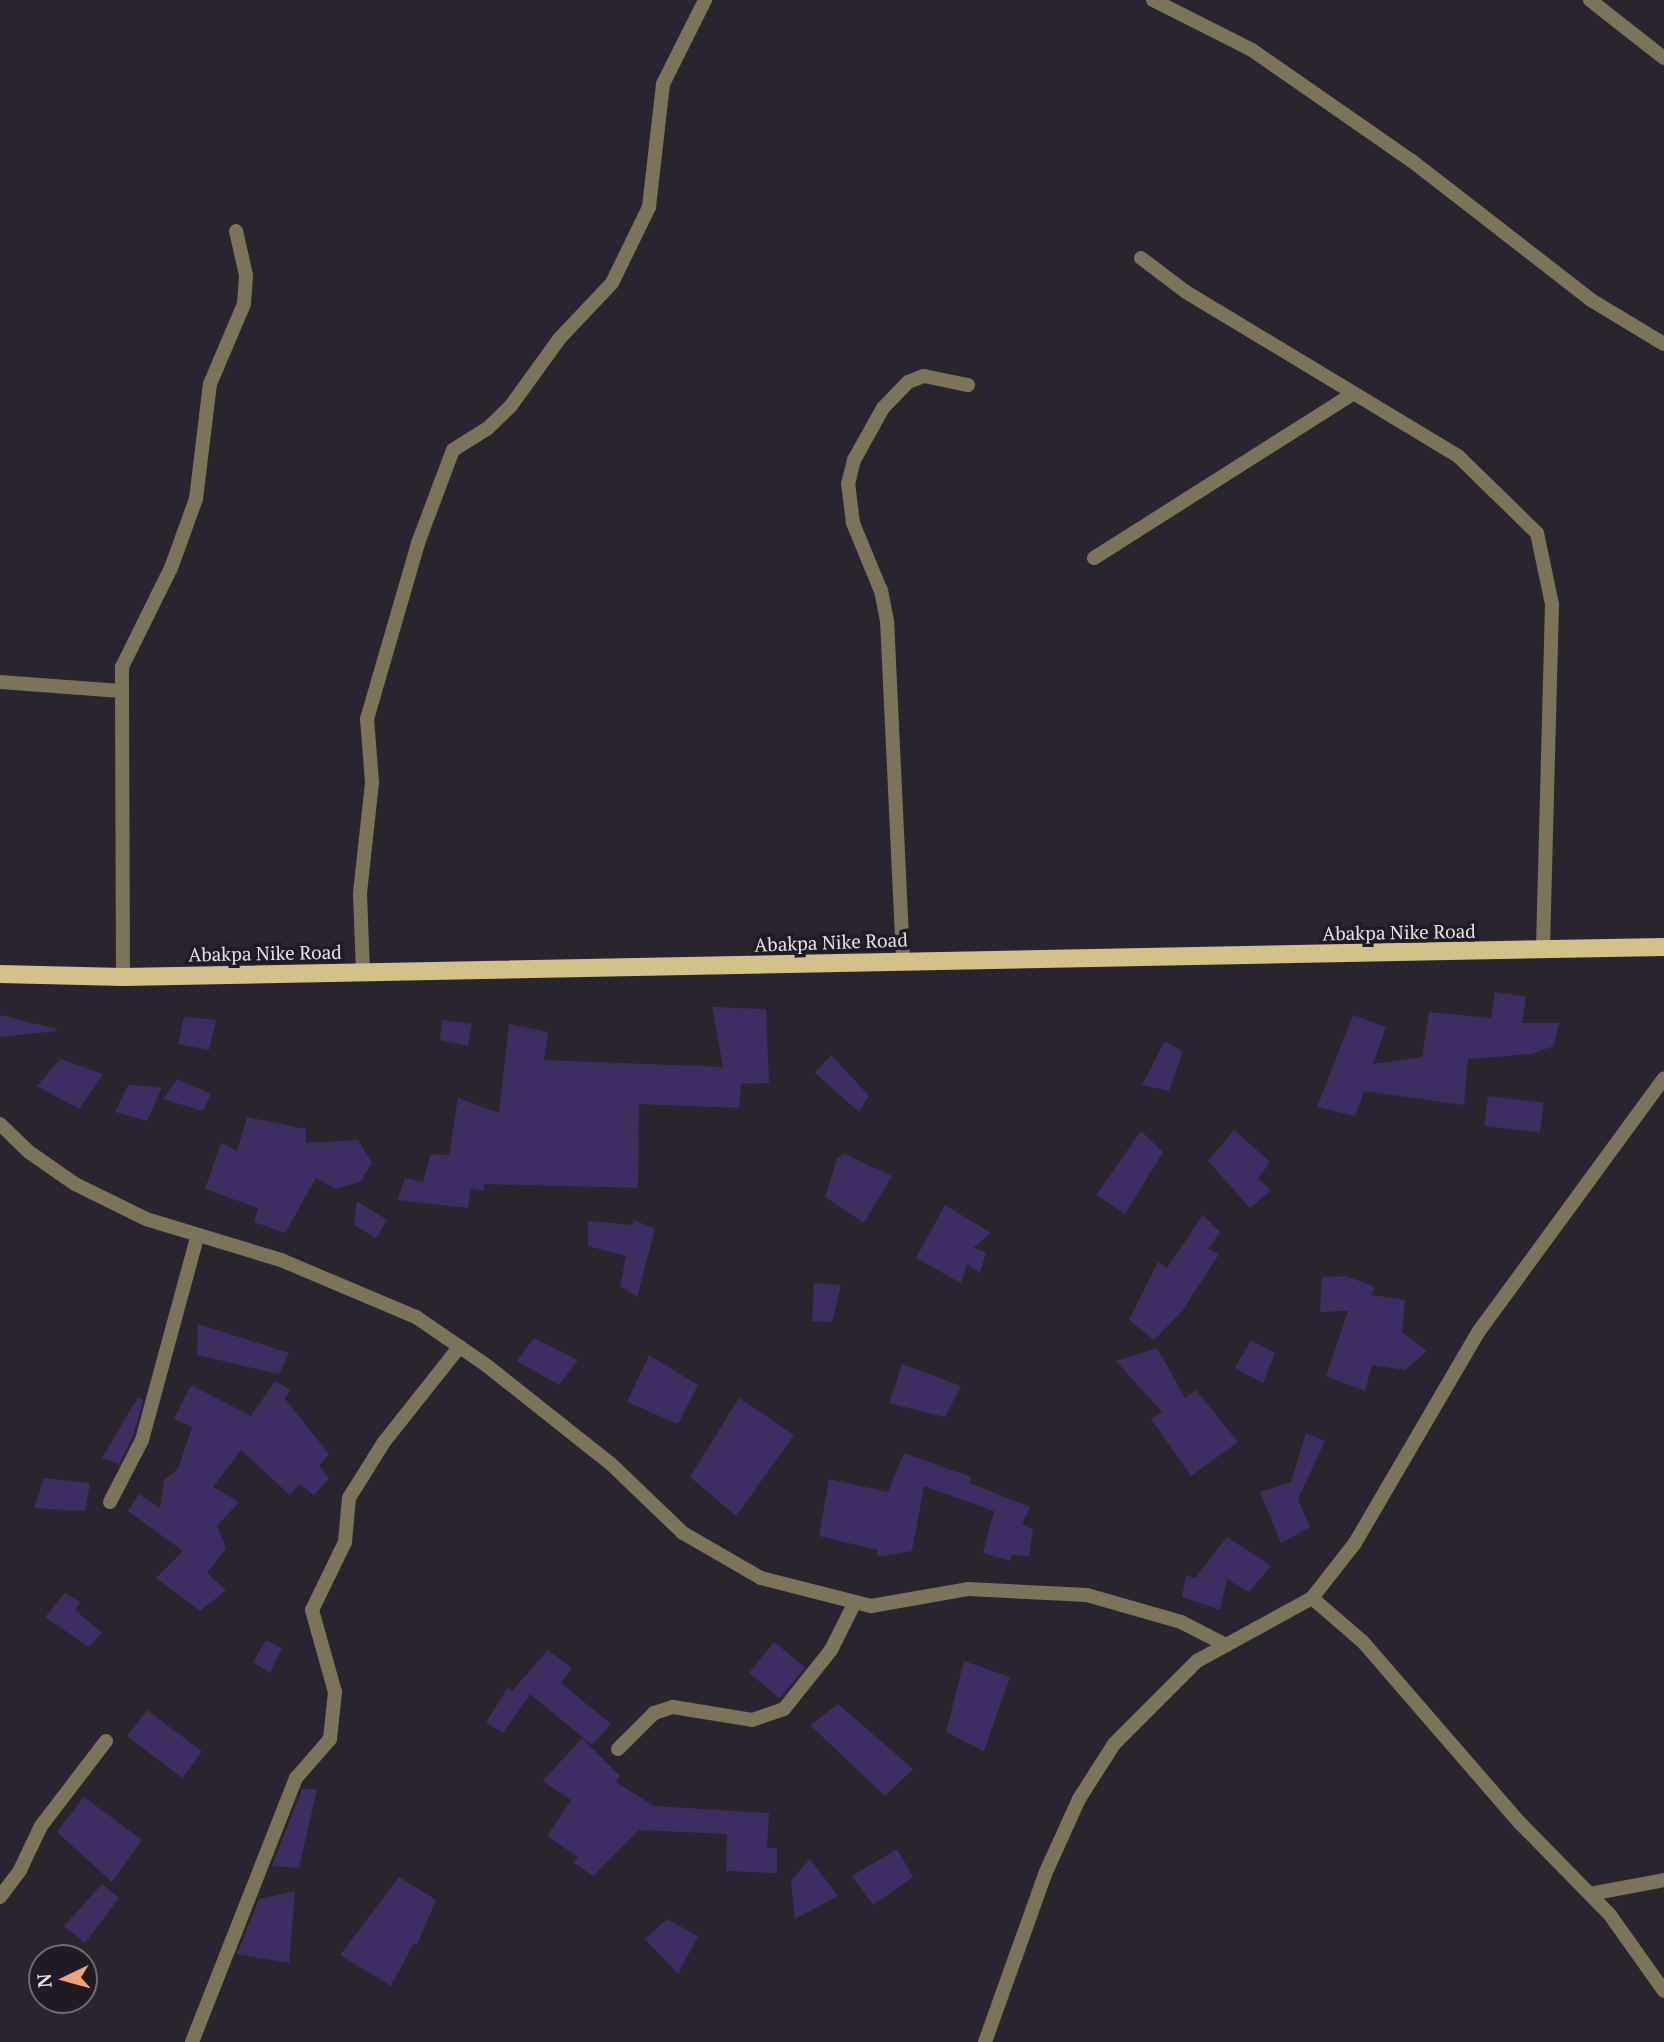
<!DOCTYPE html>
<style>
body{margin:0}
#map{position:relative;width:1664px;height:2042px;overflow:hidden;background:#2a242f;font-family:"PT Serif",serif}
div>[style]{position:absolute}
.building>*{inset:0;background:#3e2d61;transform-origin:0 0}
.minor>*{height:14px;margin:-7px;padding:0 7px;transform-origin:7px;border-radius:7px;background:#7b745a}
.tertiary>*{height:14px;margin:-7px;padding:0 7px;transform-origin:7px;border-radius:7px;background:#7b745a}
.primary>*{height:18px;margin:-9px;padding:0 9px;transform-origin:9px;border-radius:9px;background:#d1c28a}
span{translate:-50% -50%;white-space:nowrap;text-align:center;line-height:1.15;-webkit-text-stroke:7px #201b25;paint-order:stroke}
.street-label{font-size:19px;color:#e5e1e8}
.north{position:absolute;left:28px;top:1944px;width:70px;height:70px;box-sizing:border-box;background:#201b25;border:2px solid #6f6a73;border-radius:50%;rotate:265deg;font-size:19px;font-weight:700;line-height:28px;text-align:center;color:#e5e1e8}
.north::after{content:'';display:block;margin:auto;width:24px;height:32px;background:#f0a27a;clip-path:polygon(50% 0,100% 100%,50% 72%,0 100%)}
</style>
<div id="map">
<div class="building">
<div style="clip-path:polygon(1495px 992px,1526px 997px,1522px 1023px,1559px 1023px,1554px 1046px,1531px 1054px,1468px 1059px,1464px 1105px,1364px 1091px,1355px 1116px,1317px 1107px,1353px 1015px,1386px 1027px,1373px 1064px,1422px 1057px,1429px 1012px,1491px 1018px)"></div>
<div style="clip-path:polygon(712px 1007px,766px 1009px,769px 1083px,741px 1084px,739px 1108px,639px 1104px,638px 1188px,484px 1184px,484px 1191px,471px 1188px,468px 1208px,397px 1200px,405px 1178px,423px 1182px,431px 1154px,449px 1155px,458px 1098px,499px 1113px,509px 1024px,548px 1032px,544px 1060px,723px 1067px)"></div>
<div style="clip-path:polygon(0 1015px,57px 1029px,57px 1031px,0 1037px)"></div>
<div style="clip-path:polygon(184px 1017px,216px 1020px,209px 1050px,178px 1044px)"></div>
<div style="clip-path:polygon(442px 1020px,472px 1024px,468px 1046px,440px 1040px)"></div>
<div style="clip-path:polygon(1165px 1041px,1183px 1051px,1169px 1091px,1142px 1085px)"></div>
<div style="clip-path:polygon(831px 1055px,869px 1096px,859px 1112px,815px 1073px)"></div>
<div style="clip-path:polygon(60px 1059px,103px 1074px,79px 1109px,37px 1086px)"></div>
<div style="clip-path:polygon(177px 1079px,211px 1094px,203px 1111px,163px 1099px)"></div>
<div style="clip-path:polygon(128px 1085px,162px 1087px,147px 1121px,115px 1112px)"></div>
<div style="left:1488px;top:1096px;width:56px;height:30px;rotate:7deg"></div>
<div style="clip-path:polygon(247px 1117px,306px 1129px,306px 1143px,358px 1140px,372px 1163px,360px 1182px,335px 1189px,316px 1178px,285px 1233px,254px 1222px,258px 1208px,205px 1189px,221px 1143px,237px 1151px)"></div>
<div style="clip-path:polygon(1234px 1130px,1270px 1162px,1258px 1179px,1271px 1190px,1250px 1208px,1208px 1161px)"></div>
<div style="clip-path:polygon(1141px 1131px,1163px 1152px,1125px 1214px,1096px 1195px)"></div>
<div style="clip-path:polygon(845px 1154px,892px 1176px,864px 1223px,825px 1197px,837px 1158px)"></div>
<div style="clip-path:polygon(357px 1201px,387px 1220px,376px 1238px,354px 1225px)"></div>
<div style="clip-path:polygon(945px 1205px,991px 1233px,973px 1248px,986px 1252px,980px 1273px,967px 1264px,961px 1283px,916px 1258px)"></div>
<div style="clip-path:polygon(1203px 1215px,1220px 1232px,1208px 1249px,1219px 1254px,1183px 1310px,1154px 1340px,1129px 1320px,1158px 1262px,1167px 1268px)"></div>
<div style="clip-path:polygon(634px 1220px,655px 1229px,637px 1297px,620px 1286px,626px 1256px,588px 1246px,588px 1221px,633px 1225px)"></div>
<div style="clip-path:polygon(1346px 1276px,1375px 1287px,1371px 1295px,1405px 1300px,1402px 1332px,1427px 1351px,1405px 1370px,1372px 1365px,1365px 1391px,1326px 1376px,1348px 1311px,1320px 1312px,1322px 1277px)"></div>
<div style="clip-path:polygon(814px 1283px,841px 1285px,832px 1322px,812px 1321px)"></div>
<div style="clip-path:polygon(198px 1324px,289px 1353px,279px 1374px,197px 1355px)"></div>
<div style="clip-path:polygon(534px 1338px,578px 1360px,559px 1385px,517px 1361px)"></div>
<div style="clip-path:polygon(1251px 1340px,1275px 1353px,1263px 1383px,1235px 1368px)"></div>
<div style="clip-path:polygon(1157px 1348px,1185px 1398px,1196px 1390px,1238px 1442px,1191px 1476px,1151px 1419px,1162px 1412px,1116px 1361px)"></div>
<div style="clip-path:polygon(649px 1355px,698px 1385px,678px 1424px,627px 1402px)"></div>
<div style="clip-path:polygon(902px 1364px,961px 1386px,945px 1417px,889px 1403px)"></div>
<div style="clip-path:polygon(275px 1381px,290px 1390px,285px 1399px,329px 1454px,319px 1466px,329px 1478px,314px 1495px,299px 1484px,290px 1495px,241px 1450px,213px 1487px,239px 1502px,217px 1526px,226px 1548px,207px 1573px,226px 1590px,200px 1611px,156px 1578px,183px 1551px,128px 1511px,139px 1494px,160px 1508px,164px 1480px,178px 1469px,192px 1427px,174px 1419px,191px 1385px,251px 1416px)"></div>
<div style="clip-path:polygon(138px 1397px,143px 1400px,133px 1436px,119px 1464px,102px 1458px)"></div>
<div style="clip-path:polygon(739px 1398px,794px 1435px,736px 1516px,690px 1477px)"></div>
<div style="clip-path:polygon(1306px 1433px,1325px 1441px,1298px 1499px,1310px 1527px,1281px 1543px,1260px 1492px,1291px 1482px)"></div>
<div style="clip-path:polygon(904px 1453px,971px 1477px,969px 1483px,1030px 1507px,1022px 1524px,1033px 1529px,1029px 1557px,1012px 1554px,1010px 1561px,983px 1553px,994px 1511px,924px 1486px,912px 1551px,877px 1557px,878px 1550px,819px 1536px,829px 1479px,888px 1492px)"></div>
<div style="clip-path:polygon(44px 1478px,90px 1483px,85px 1511px,34px 1508px)"></div>
<div style="clip-path:polygon(1227px 1537px,1271px 1566px,1249px 1592px,1227px 1579px,1220px 1610px,1182px 1597px,1186px 1575px,1195px 1578px)"></div>
<div style="clip-path:polygon(65px 1593px,80px 1602px,75px 1610px,102px 1633px,89px 1647px,45px 1617px)"></div>
<div style="clip-path:polygon(266px 1640px,282px 1648px,270px 1673px,253px 1662px)"></div>
<div style="left:774px;top:1642px;width:40px;height:40px;rotate:39deg"></div>
<div style="clip-path:polygon(548px 1650px,572px 1668px,561px 1683px,611px 1724px,592px 1745px,530px 1694px,503px 1733px,486px 1723px,508px 1687px,512px 1691px)"></div>
<div style="clip-path:polygon(964px 1661px,1010px 1677px,984px 1751px,946px 1732px)"></div>
<div style="clip-path:polygon(838px 1704px,913px 1769px,885px 1796px,810px 1725px)"></div>
<div style="left:147px;top:1710px;width:69px;height:33px;rotate:37deg"></div>
<div style="clip-path:polygon(582px 1738px,620px 1776px,616px 1782px,654px 1806px,769px 1813px,767px 1848px,777px 1848px,777px 1873px,726px 1871px,727px 1834px,639px 1830px,593px 1876px,573px 1862px,578px 1857px,547px 1836px,571px 1800px,543px 1781px)"></div>
<div style="clip-path:polygon(302px 1789px,317px 1789px,299px 1868px,272px 1866px)"></div>
<div style="clip-path:polygon(84px 1797px,142px 1840px,112px 1882px,57px 1832px)"></div>
<div style="clip-path:polygon(897px 1849px,913px 1877px,873px 1905px,852px 1876px)"></div>
<div style="clip-path:polygon(810px 1859px,838px 1896px,795px 1919px,791px 1881px)"></div>
<div style="clip-path:polygon(399px 1877px,436px 1900px,417px 1945px,414px 1943px,391px 1986px,340px 1955px)"></div>
<div style="clip-path:polygon(102px 1884px,119px 1898px,85px 1943px,64px 1926px)"></div>
<div style="clip-path:polygon(295px 1891px,289px 1963px,237px 1954px,259px 1899px)"></div>
<div style="clip-path:polygon(667px 1919px,698px 1936px,678px 1974px,645px 1939px)"></div>
</div>
<div class="minor">
<div style="left:1153px;top:0;width:111px;rotate:26.8deg"></div>
<div style="left:1252px;top:50px;width:195px;rotate:34.8deg"></div>
<div style="left:1412px;top:161px;width:227px;rotate:37.8deg"></div>
<div style="left:1591px;top:300px;width:85px;rotate:31.1deg"></div>
<div style="left:1590px;top:0;width:94px;rotate:38.1deg"></div>
<div style="left:1141px;top:258px;width:56px;rotate:37.1deg"></div>
<div style="left:1186px;top:292px;width:318px;rotate:31.1deg"></div>
<div style="left:1458px;top:456px;width:110px;rotate:44.3deg"></div>
<div style="left:1537px;top:533px;width:73px;rotate:78.1deg"></div>
<div style="left:1552px;top:604px;width:347px;rotate:91.5deg"></div>
<div style="left:1094px;top:558px;width:306px;rotate:-32.4deg"></div>
<div style="left:0;top:682px;width:121px;rotate:4.3deg"></div>
<div style="left:903px;top:959px;width:338px;rotate:-92.7deg"></div>
<div style="left:887px;top:621px;width:31px;rotate:-101deg"></div>
<div style="left:881px;top:591px;width:74px;rotate:-112.4deg"></div>
<div style="left:853px;top:523px;width:39px;rotate:-97deg"></div>
<div style="left:848px;top:484px;width:25px;rotate:-76deg"></div>
<div style="left:854px;top:460px;width:60px;rotate:-60.9deg"></div>
<div style="left:883px;top:408px;width:36px;rotate:-46deg"></div>
<div style="left:908px;top:382px;width:17px;rotate:-21deg"></div>
<div style="left:924px;top:376px;width:45px;rotate:11.6deg"></div>
<div style="left:363px;top:972px;width:79px;rotate:-92.2deg"></div>
<div style="left:360px;top:893px;width:112px;rotate:-83.8deg"></div>
<div style="left:372px;top:782px;width:63px;rotate:-94.5deg"></div>
<div style="left:367px;top:719px;width:183px;rotate:-73.8deg"></div>
<div style="left:418px;top:543px;width:99px;rotate:-69.4deg"></div>
<div style="left:453px;top:450px;width:40px;rotate:-32deg"></div>
<div style="left:487px;top:429px;width:32px;rotate:-44deg"></div>
<div style="left:510px;top:407px;width:85px;rotate:-54.1deg"></div>
<div style="left:560px;top:338px;width:76px;rotate:-46.6deg"></div>
<div style="left:612px;top:283px;width:85px;rotate:-64deg"></div>
<div style="left:649px;top:207px;width:124px;rotate:-83.5deg"></div>
<div style="left:663px;top:84px;width:94px;rotate:-63.4deg"></div>
<div style="left:123px;top:977px;width:310px;rotate:-90.2deg"></div>
<div style="left:122px;top:667px;width:110px;rotate:-63.7deg"></div>
<div style="left:171px;top:568px;width:73px;rotate:-70.1deg"></div>
<div style="left:196px;top:499px;width:116px;rotate:-83.1deg"></div>
<div style="left:210px;top:384px;width:87px;rotate:-67deg"></div>
<div style="left:244px;top:304px;width:29px;rotate:-86deg"></div>
<div style="left:246px;top:275px;width:45px;rotate:-102.8deg"></div>
<div style="left:0;top:1124px;width:40px;rotate:44deg"></div>
<div style="left:29px;top:1152px;width:56px;rotate:34.8deg"></div>
<div style="left:75px;top:1184px;width:79px;rotate:26.2deg"></div>
<div style="left:146px;top:1219px;width:141px;rotate:16.9deg"></div>
<div style="left:281px;top:1260px;width:147px;rotate:22.9deg"></div>
<div style="left:416px;top:1317px;width:85px;rotate:34.4deg"></div>
<div style="left:486px;top:1365px;width:159px;rotate:38.4deg"></div>
<div style="left:611px;top:1464px;width:100px;rotate:43.8deg"></div>
<div style="left:683px;top:1533px;width:90px;rotate:30deg"></div>
<div style="left:761px;top:1578px;width:114px;rotate:14.3deg"></div>
<div style="left:871px;top:1606px;width:98px;rotate:-9.9deg"></div>
<div style="left:968px;top:1589px;width:119px;rotate:2.9deg"></div>
<div style="left:1087px;top:1595px;width:98px;rotate:16deg"></div>
<div style="left:1181px;top:1622px;width:51px;rotate:27.1deg"></div>
<div style="left:110px;top:1502px;width:70px;rotate:-62.7deg"></div>
<div style="left:142px;top:1440px;width:210px;rotate:-74.8deg"></div>
<div style="left:1312px;top:1598px;width:67px;rotate:40.8deg"></div>
<div style="left:1363px;top:1642px;width:240px;rotate:49.1deg"></div>
<div style="left:1520px;top:1823px;width:129px;rotate:45.6deg"></div>
<div style="left:1610px;top:1915px;width:93px;rotate:54.6deg"></div>
<div style="left:618px;top:1749px;width:51px;rotate:-45deg"></div>
<div style="left:654px;top:1713px;width:20px;rotate:-18deg"></div>
<div style="left:673px;top:1707px;width:80px;rotate:9.3deg"></div>
<div style="left:752px;top:1720px;width:34px;rotate:-19deg"></div>
<div style="left:784px;top:1709px;width:75px;rotate:-51.5deg"></div>
<div style="left:831px;top:1650px;width:51px;rotate:-63.4deg"></div>
<div style="left:1590px;top:1894px;width:75px;rotate:-10.7deg"></div>
<div style="left:0;top:1897px;width:34px;rotate:-53deg"></div>
<div style="left:20px;top:1870px;width:49px;rotate:-64.5deg"></div>
<div style="left:41px;top:1826px;width:107px;rotate:-52.6deg"></div>
<div style="left:192px;top:2042px;width:284px;rotate:-68.5deg"></div>
<div style="left:296px;top:1778px;width:52px;rotate:-48.9deg"></div>
<div style="left:330px;top:1739px;width:47px;rotate:-83.9deg"></div>
<div style="left:335px;top:1692px;width:85px;rotate:-105.7deg"></div>
<div style="left:312px;top:1610px;width:76px;rotate:-64.1deg"></div>
<div style="left:345px;top:1542px;width:44px;rotate:-84.8deg"></div>
<div style="left:349px;top:1498px;width:66px;rotate:-58deg"></div>
<div style="left:384px;top:1442px;width:122px;rotate:-51.6deg"></div>
</div>
<div class="tertiary">
<div style="left:985px;top:2042px;width:178px;rotate:-70.3deg"></div>
<div style="left:1045px;top:1874px;width:82px;rotate:-65.6deg"></div>
<div style="left:1079px;top:1799px;width:65px;rotate:-57.5deg"></div>
<div style="left:1114px;top:1744px;width:117px;rotate:-45deg"></div>
<div style="left:1197px;top:1661px;width:131px;rotate:-28.7deg"></div>
<div style="left:1312px;top:1598px;width:70px;rotate:-52deg"></div>
<div style="left:1355px;top:1543px;width:246px;rotate:-59.7deg"></div>
<div style="left:1479px;top:1331px;width:313px;rotate:-53.8deg"></div>
</div>
<div class="primary">
<div style="left:0;top:974px;width:123px;rotate:1.4deg"></div>
<div style="left:123px;top:977px;width:1541px;rotate:-1.12deg"></div>
</div>
<div class="street-label">
<span style="left:1399px;top:932px;rotate:-1deg">Abakpa Nike Road</span>
<span style="left:831px;top:942px;rotate:-2deg">Abakpa Nike Road</span>
<span style="left:265px;top:953px;rotate:-1deg">Abakpa Nike Road</span>
</div>
<div class="north">N</div>
</div>
